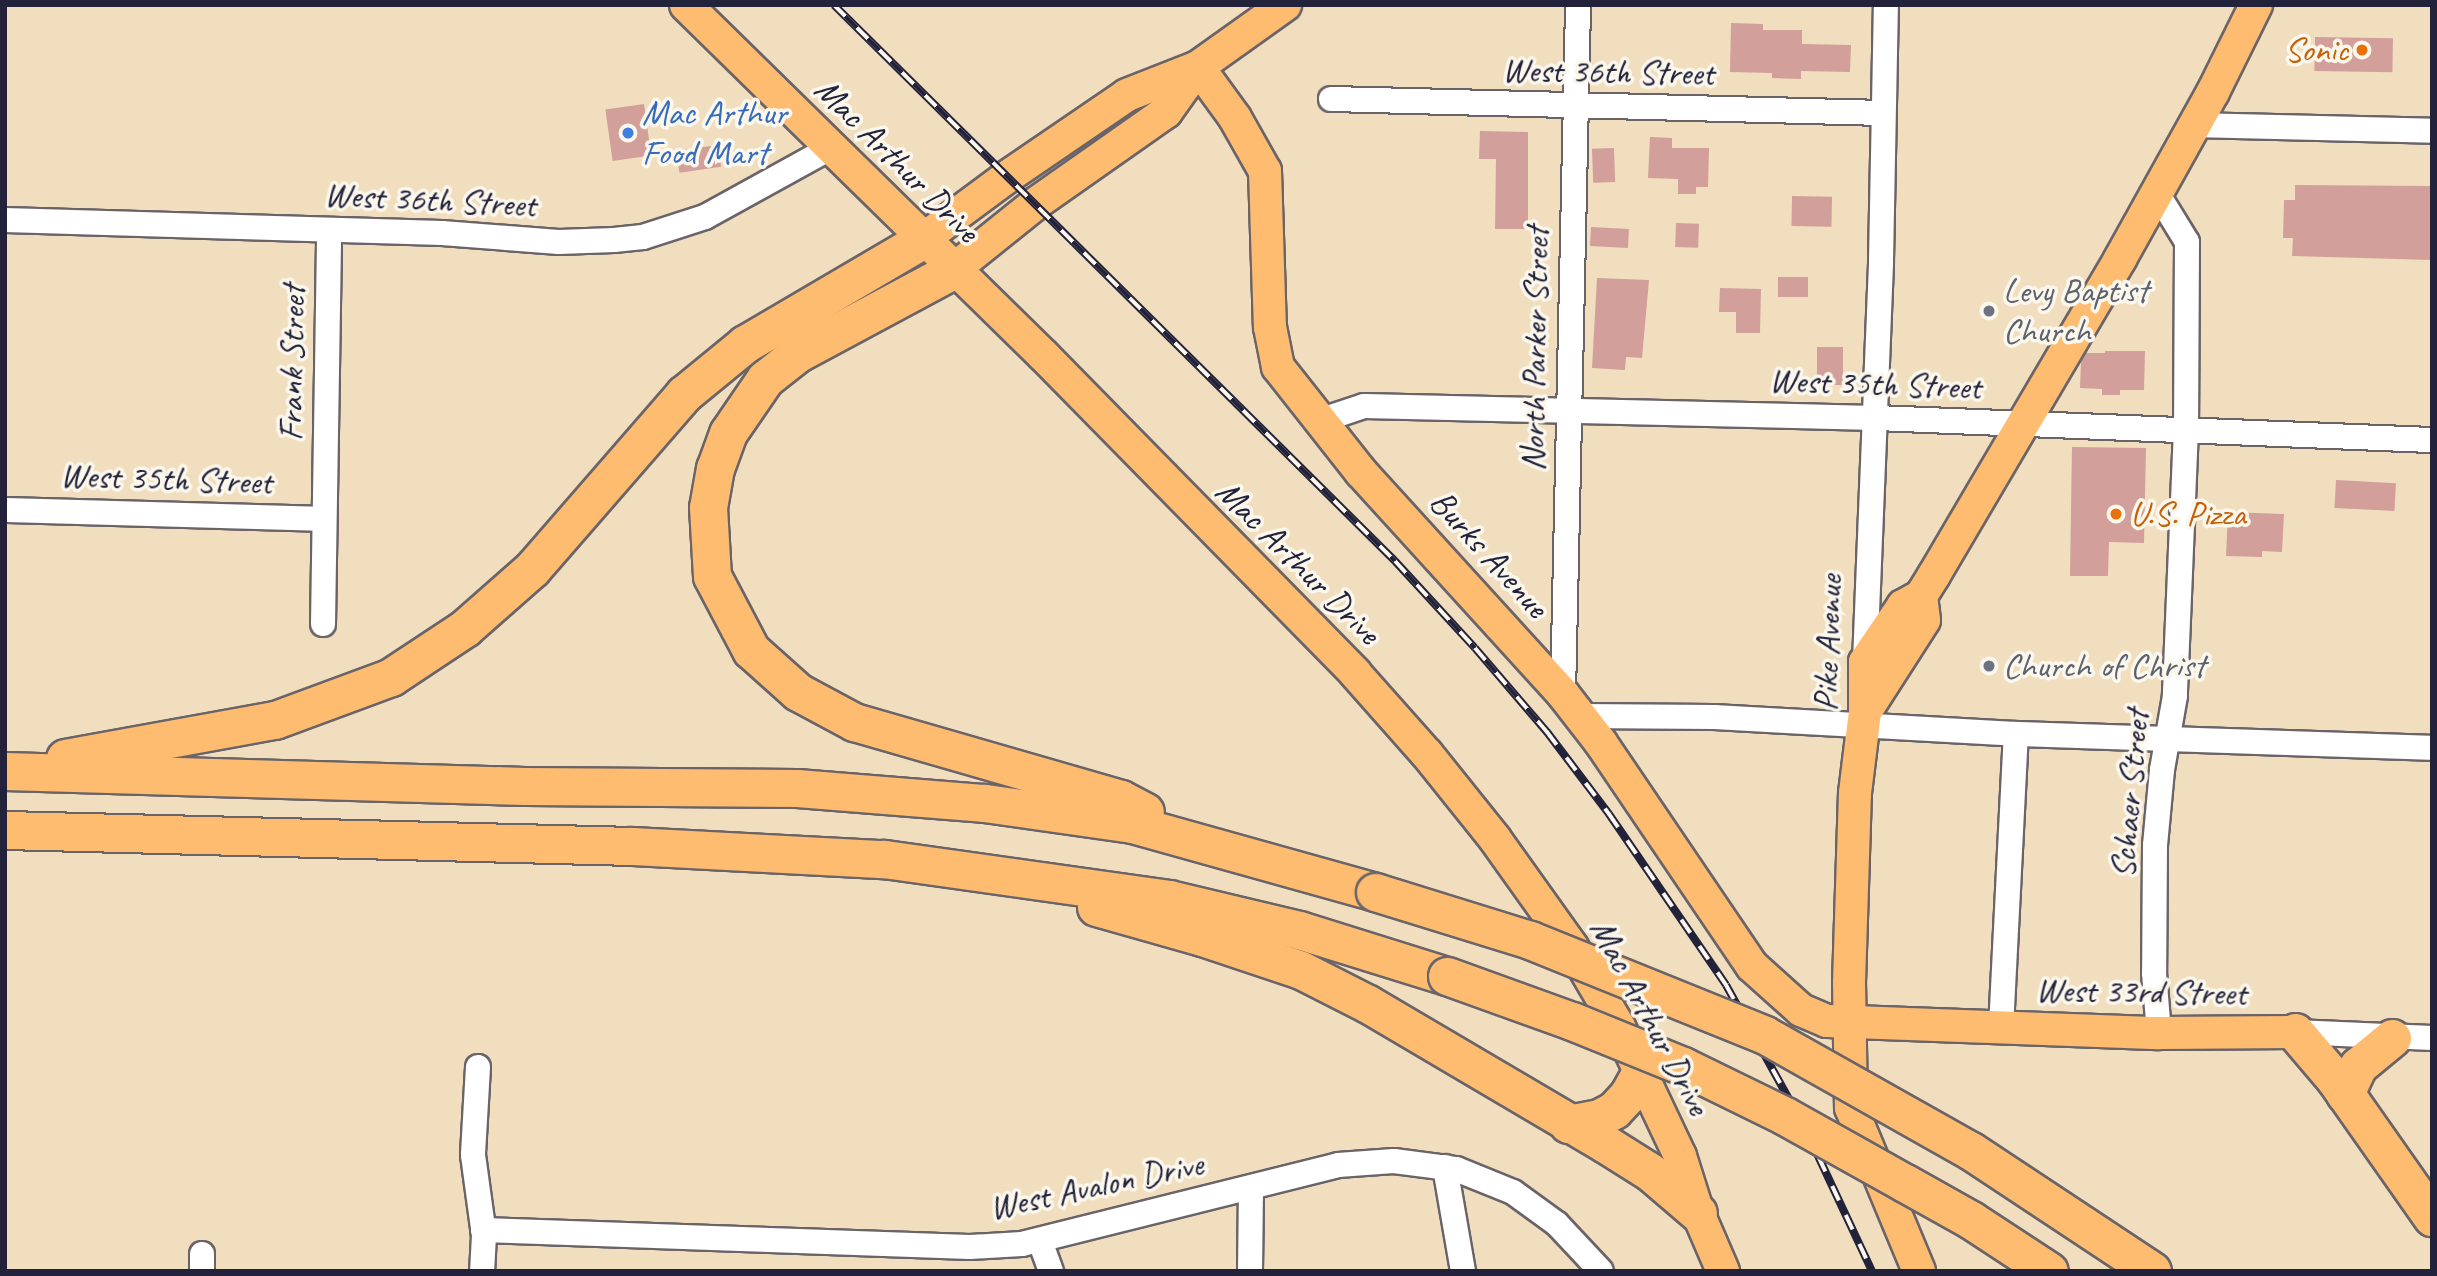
<!DOCTYPE html>
<style>
body{margin:0}
#map{position:relative;width:2437px;height:1276px;overflow:hidden;background:#f0debf;font-family:Caveat,sans-serif}
div>[style]{position:absolute}
.building>*{inset:0;background:#d29f9a;transform-origin:0 0}
.roads{filter:drop-shadow(2px 0 #6a6469) drop-shadow(-2px 0 #6a6469) drop-shadow(0 2px #6a6469) drop-shadow(0 -2px #6a6469)}
.minor>*{height:24px;margin:-12px;padding:0 12px;transform-origin:12px;border-radius:12px;background:#fff}
.major>*{height:32px;margin:-16px;padding:0 16px;transform-origin:16px;border-radius:16px;background:#febc71}
.highway>*{height:37px;margin:-18.5px;padding:0 18.5px;transform-origin:18.5px;border-radius:18.5px;background:#febc71}
.rail>*{height:8px;margin-top:-4px;transform-origin:0;background:repeating-linear-gradient(90deg,#fbf7ec 0 16px,#22223b 0 32px);box-sizing:border-box;border-block:2px solid #22223b}
.bridges{filter:drop-shadow(2px 0 #6a6469) drop-shadow(-2px 0 #6a6469) drop-shadow(0 2px #6a6469) drop-shadow(0 -2px #6a6469)}
.highway-bridge>*{height:37px;margin:-18.5px;padding:0 18.5px;transform-origin:18.5px;border-radius:18.5px;background:#febc71}
.dots>*{width:19px;height:19px;translate:-50% -50%;box-sizing:border-box;border:4px solid #fbf7ec;border-radius:50%}
span{translate:-50% -50%;white-space:nowrap;text-align:center;line-height:1.15;-webkit-text-stroke:7px #fbf7ec;paint-order:stroke}
.food-label{font-size:35px;color:#c56008}
.right{translate:-100% -50%;text-align:right}
.left{translate:0 -50%;text-align:left}
.street-label{font-size:35px;color:#22223b}
.shop-label{font-size:35px;color:#366cbe}
.worship-label{font-size:35px;color:#5b616d}
.frame{position:absolute;inset:0;border:7px solid #22223b;pointer-events:none}
</style>
<div id="map">
<div class="building">
<div style="clip-path:polygon(1731px 23px,1763px 24px,1763px 30px,1802px 30px,1802px 44px,1851px 45px,1850px 72px,1801px 71px,1801px 79px,1772px 78px,1772px 73px,1730px 72px)"></div>
<div style="left:2315px;top:37px;width:78px;height:34px;rotate:1deg"></div>
<div style="left:644px;top:104px;width:52px;height:39px;rotate:82deg"></div>
<div style="clip-path:polygon(1480px 131px,1528px 132px,1528px 229px,1495px 229px,1496px 159px,1479px 159px)"></div>
<div style="clip-path:polygon(1650px 137px,1672px 138px,1672px 148px,1709px 148px,1708px 187px,1696px 187px,1696px 194px,1678px 194px,1678px 179px,1648px 178px)"></div>
<div style="left:718px;top:145px;width:22px;height:42px;rotate:82deg"></div>
<div style="left:1614px;top:148px;width:34px;height:22px;rotate:88deg"></div>
<div style="clip-path:polygon(2295px 185px,2432px 186px,2432px 260px,2292px 256px,2293px 238px,2283px 238px,2284px 200px,2295px 200px)"></div>
<div style="left:1792px;top:196px;width:40px;height:30px;rotate:1deg"></div>
<div style="left:1676px;top:223px;width:23px;height:24px;rotate:2deg"></div>
<div style="left:1591px;top:227px;width:38px;height:19px;rotate:3deg"></div>
<div style="left:1778px;top:277px;width:30px;height:20px"></div>
<div style="clip-path:polygon(1597px 278px,1649px 280px,1642px 358px,1626px 357px,1625px 370px,1592px 368px)"></div>
<div style="clip-path:polygon(1720px 288px,1761px 289px,1760px 333px,1736px 333px,1736px 312px,1719px 312px)"></div>
<div style="left:1817px;top:347px;width:26px;height:38px"></div>
<div style="clip-path:polygon(2105px 351px,2145px 351px,2144px 390px,2120px 390px,2120px 395px,2102px 395px,2102px 389px,2080px 388px,2081px 362px,2086px 353px,2105px 353px)"></div>
<div style="clip-path:polygon(2072px 447px,2146px 448px,2144px 543px,2109px 542px,2108px 576px,2070px 576px)"></div>
<div style="left:2336px;top:480px;width:60px;height:28px;rotate:3deg"></div>
<div style="clip-path:polygon(2228px 512px,2284px 514px,2282px 552px,2262px 551px,2262px 557px,2226px 556px)"></div>
</div>
<div class="roads">
<div class="minor">
<div style="left:1331px;top:99px;width:552px;rotate:1.45deg"></div>
<div style="left:2194px;top:125px;width:238px;rotate:1.4deg"></div>
<div style="left:2157px;top:193px;width:57px;rotate:58.5deg"></div>
<div style="left:2187px;top:242px;width:187px;rotate:90.3deg"></div>
<div style="left:2186px;top:429px;width:267px;rotate:92.4deg"></div>
<div style="left:2175px;top:696px;width:75px;rotate:100deg"></div>
<div style="left:2162px;top:770px;width:75px;rotate:95.3deg"></div>
<div style="left:2155px;top:845px;width:128px;rotate:90.4deg"></div>
<div style="left:2154px;top:973px;width:60px;rotate:85.2deg"></div>
<div style="left:5px;top:220px;width:437px;rotate:1.7deg"></div>
<div style="left:442px;top:233px;width:117px;rotate:4.4deg"></div>
<div style="left:559px;top:242px;width:55px;rotate:-2.1deg"></div>
<div style="left:614px;top:240px;width:29px;rotate:-6deg"></div>
<div style="left:643px;top:237px;width:65px;rotate:-17.9deg"></div>
<div style="left:705px;top:217px;width:143px;rotate:-28.9deg"></div>
<div style="left:1319px;top:421px;width:47px;rotate:-18.4deg"></div>
<div style="left:1364px;top:406px;width:512px;rotate:1.34deg"></div>
<div style="left:1876px;top:418px;width:556px;rotate:2.27deg"></div>
<div style="left:5px;top:510px;width:319px;rotate:1.6deg"></div>
<div style="left:323px;top:624px;width:394px;rotate:-89.1deg"></div>
<div style="left:1865px;top:662px;width:401px;rotate:-87.7deg"></div>
<div style="left:1881px;top:261px;width:256px;rotate:-88.9deg"></div>
<div style="left:1563px;top:694px;width:689px;rotate:-88.75deg"></div>
<div style="left:1579px;top:716px;width:135px;rotate:0.4deg"></div>
<div style="left:1714px;top:717px;width:302px;rotate:3.2deg"></div>
<div style="left:2016px;top:734px;width:416px;rotate:1.9deg"></div>
<div style="left:2001px;top:1028px;width:294px;rotate:-87.1deg"></div>
<div style="left:2295px;top:1032px;width:137px;rotate:2.5deg"></div>
<div style="left:478px;top:1067px;width:88px;rotate:93.3deg"></div>
<div style="left:473px;top:1155px;width:81px;rotate:82.2deg"></div>
<div style="left:484px;top:1235px;width:36px;rotate:93deg"></div>
<div style="left:1445px;top:1167px;width:106px;rotate:80.2deg"></div>
<div style="left:483px;top:1230px;width:487px;rotate:2deg"></div>
<div style="left:970px;top:1247px;width:52px;rotate:-3.3deg"></div>
<div style="left:1022px;top:1244px;width:326px;rotate:-14deg"></div>
<div style="left:1338px;top:1165px;width:56px;rotate:-4.1deg"></div>
<div style="left:1394px;top:1161px;width:63px;rotate:7.4deg"></div>
<div style="left:1456px;top:1169px;width:61px;rotate:22deg"></div>
<div style="left:1513px;top:1192px;width:54px;rotate:36deg"></div>
<div style="left:1557px;top:1224px;width:64px;rotate:46.9deg"></div>
<div style="left:1040px;top:1241px;width:32px;rotate:70deg"></div>
<div style="left:202px;top:1271px;width:17px;rotate:-90deg"></div>
<div style="left:1250px;top:1271px;width:83px;rotate:-89.3deg"></div>
</div>
<div class="major">
<div style="left:686px;top:5px;width:501px;rotate:44.43deg"></div>
<div style="left:1044px;top:356px;width:444px;rotate:45.5deg"></div>
<div style="left:1355px;top:673px;width:108px;rotate:48.4deg"></div>
<div style="left:1427px;top:754px;width:109px;rotate:51.3deg"></div>
<div style="left:1495px;top:839px;width:133px;rotate:54.5deg"></div>
<div style="left:1572px;top:947px;width:93px;rotate:59.6deg"></div>
<div style="left:1619px;top:1027px;width:143px;rotate:64.7deg"></div>
<div style="left:1680px;top:1156px;width:60px;rotate:72.5deg"></div>
<div style="left:1698px;top:1213px;width:63px;rotate:66.7deg"></div>
<div style="left:1198px;top:67px;width:63px;rotate:54deg"></div>
<div style="left:1235px;top:118px;width:61px;rotate:60.5deg"></div>
<div style="left:1265px;top:171px;width:156px;rotate:88.2deg"></div>
<div style="left:1270px;top:327px;width:41px;rotate:78.7deg"></div>
<div style="left:1278px;top:367px;width:134px;rotate:51.7deg"></div>
<div style="left:1361px;top:472px;width:300px;rotate:47.7deg"></div>
<div style="left:1563px;top:694px;width:62px;rotate:52.2deg"></div>
<div style="left:1601px;top:743px;width:269px;rotate:55.9deg"></div>
<div style="left:1752px;top:966px;width:66px;rotate:41.9deg"></div>
<div style="left:1801px;top:1010px;width:28px;rotate:23deg"></div>
<div style="left:1827px;top:1021px;width:332px;rotate:2.1deg"></div>
<div style="left:2159px;top:1033px;width:136px;rotate:-0.4deg"></div>
<div style="left:922px;top:240px;width:106px;rotate:-36.5deg"></div>
<div style="left:1007px;top:177px;width:145px;rotate:-34.3deg"></div>
<div style="left:1127px;top:95px;width:76px;rotate:-21.5deg"></div>
<div style="left:1198px;top:67px;width:107px;rotate:-35.5deg"></div>
<div style="left:953px;top:270px;width:105px;rotate:-38.8deg"></div>
<div style="left:1035px;top:204px;width:160px;rotate:-35.1deg"></div>
<div style="left:1166px;top:112px;width:55px;rotate:-54.6deg"></div>
<div style="left:1865px;top:712px;width:109px;rotate:-57.3deg"></div>
<div style="left:1924px;top:620px;width:24px;rotate:-97deg"></div>
<div style="left:1919px;top:1271px;width:177px;rotate:-112.6deg"></div>
<div style="left:1851px;top:1108px;width:125px;rotate:-90.9deg"></div>
<div style="left:1849px;top:983px;width:190px;rotate:-88.2deg"></div>
<div style="left:1855px;top:793px;width:82px;rotate:-83deg"></div>
<div style="left:1865px;top:712px;width:50px;rotate:-90deg"></div>
<div style="left:1865px;top:662px;width:68px;rotate:-55.8deg"></div>
<div style="left:1903px;top:606px;width:21px;rotate:-29deg"></div>
<div style="left:1921px;top:596px;width:25px;rotate:-58deg"></div>
<div style="left:1934px;top:575px;width:367px;rotate:-59.5deg"></div>
<div style="left:2120px;top:259px;width:191px;rotate:-60.9deg"></div>
<div style="left:2213px;top:92px;width:97px;rotate:-63.7deg"></div>
</div>
<div class="highway">
<div style="left:953px;top:270px;width:176px;rotate:151.8deg"></div>
<div style="left:798px;top:353px;width:42px;rotate:141.8deg"></div>
<div style="left:765px;top:379px;width:65px;rotate:124.4deg"></div>
<div style="left:728px;top:433px;width:37px;rotate:110deg"></div>
<div style="left:715px;top:468px;width:40px;rotate:100deg"></div>
<div style="left:708px;top:507px;width:69px;rotate:86.7deg"></div>
<div style="left:712px;top:576px;width:84px;rotate:62.2deg"></div>
<div style="left:751px;top:650px;width:63px;rotate:41.8deg"></div>
<div style="left:798px;top:692px;width:64px;rotate:28.2deg"></div>
<div style="left:854px;top:722px;width:278px;rotate:16.1deg"></div>
<div style="left:1121px;top:799px;width:27px;rotate:28deg"></div>
<div style="left:65px;top:758px;width:213px;rotate:-10.3deg"></div>
<div style="left:275px;top:720px;width:124px;rotate:-20.3deg"></div>
<div style="left:391px;top:677px;width:89px;rotate:-33.5deg"></div>
<div style="left:465px;top:628px;width:89px;rotate:-41.4deg"></div>
<div style="left:532px;top:569px;width:232px;rotate:-49deg"></div>
<div style="left:684px;top:394px;width:79px;rotate:-39.3deg"></div>
<div style="left:745px;top:344px;width:205px;rotate:-30.4deg"></div>
<div style="left:5px;top:771px;width:520px;rotate:1.65deg"></div>
<div style="left:525px;top:786px;width:272px;rotate:0.4deg"></div>
<div style="left:797px;top:788px;width:189px;rotate:4.6deg"></div>
<div style="left:985px;top:803px;width:148px;rotate:8.1deg"></div>
<div style="left:1132px;top:824px;width:252px;rotate:15.6deg"></div>
<div style="left:5px;top:830px;width:627px;rotate:1.46deg"></div>
<div style="left:632px;top:846px;width:252px;rotate:3deg"></div>
<div style="left:884px;top:859px;width:288px;rotate:8deg"></div>
<div style="left:1169px;top:899px;width:134px;rotate:13.4deg"></div>
<div style="left:1299px;top:930px;width:155px;rotate:17.3deg"></div>
<div style="left:1096px;top:907px;width:110px;rotate:15.8deg"></div>
<div style="left:1202px;top:937px;width:104px;rotate:18.4deg"></div>
<div style="left:1301px;top:970px;width:75px;rotate:26.9deg"></div>
<div style="left:1368px;top:1004px;width:274px;rotate:30.5deg"></div>
<div style="left:1604px;top:1143px;width:54px;rotate:32.2deg"></div>
<div style="left:1650px;top:1172px;width:63px;rotate:40.5deg"></div>
<div style="left:2295px;top:1032px;width:62px;rotate:49.6deg"></div>
<div style="left:2335px;top:1079px;width:169px;rotate:54.9deg"></div>
<div style="left:2345px;top:1094px;width:31px;rotate:-65deg"></div>
<div style="left:2358px;top:1066px;width:44px;rotate:-39.5deg"></div>
<div style="left:1568px;top:1124px;width:32px;rotate:-11deg"></div>
<div style="left:1599px;top:1118px;width:17px;rotate:-28deg"></div>
<div style="left:1614px;top:1110px;width:21px;rotate:-47deg"></div>
<div style="left:1628px;top:1095px;width:25px;rotate:-61deg"></div>
</div>
</div>
<div class="rail">
<div style="left:834px;top:5px;width:790px;rotate:44.74deg"></div>
<div style="left:1395px;top:561px;width:118px;rotate:47.4deg"></div>
<div style="left:1475px;top:648px;width:111px;rotate:49.4deg"></div>
<div style="left:1547px;top:732px;width:103px;rotate:52.9deg"></div>
<div style="left:1609px;top:814px;width:207px;rotate:55.6deg"></div>
<div style="left:1726px;top:985px;width:163px;rotate:61.1deg"></div>
<div style="left:1805px;top:1128px;width:158px;rotate:64.9deg"></div>
</div>
<div class="bridges">
<div class="highway-bridge">
<div style="left:1375px;top:892px;width:162px;rotate:17.2deg"></div>
<div style="left:1530px;top:940px;width:253px;rotate:22deg"></div>
<div style="left:1765px;top:1035px;width:236px;rotate:29.4deg"></div>
<div style="left:1971px;top:1151px;width:217px;rotate:33.5deg"></div>
<div style="left:1447px;top:976px;width:133px;rotate:19.8deg"></div>
<div style="left:1572px;top:1021px;width:120px;rotate:22.1deg"></div>
<div style="left:1683px;top:1066px;width:114px;rotate:26.1deg"></div>
<div style="left:1785px;top:1116px;width:137px;rotate:29.2deg"></div>
<div style="left:1905px;top:1183px;width:76px;rotate:29.3deg"></div>
<div style="left:1971px;top:1220px;width:93px;rotate:33.2deg"></div>
</div>
</div>
<div class="dots">
<div style="left:2362px;top:50px;background:#e8710a"></div>
<div style="left:628px;top:133px;background:#3f7fe0"></div>
<div style="left:1989px;top:311px;background:#6b7280"></div>
<div style="left:2116px;top:514px;background:#e8710a"></div>
<div style="left:1989px;top:666px;background:#6b7280"></div>
</div>
<div class="food-label">
<span class="right" style="left:2348px;top:50px">Sonic</span>
<span class="left" style="left:2130px;top:514px">U.S. Pizza</span>
</div>
<div class="street-label">
<span style="left:1608px;top:72px;rotate:1deg">West 36th Street</span>
<span style="left:897px;top:160px;rotate:45deg">Mac Arthur Drive</span>
<span style="left:430px;top:200px;rotate:3deg">West 36th Street</span>
<span style="left:1535px;top:349px;rotate:-89deg">North Parker Street</span>
<span style="left:292px;top:363px;rotate:-89deg">Frank Street</span>
<span style="left:1875px;top:384px;rotate:2deg">West 35th Street</span>
<span style="left:166px;top:479px;rotate:2deg">West 35th Street</span>
<span style="left:1489px;top:554px;rotate:48deg">Burks Avenue</span>
<span style="left:1298px;top:562px;rotate:45deg">Mac Arthur Drive</span>
<span style="left:1828px;top:643px;rotate:-88deg">Pike Avenue</span>
<span style="left:2130px;top:794px;rotate:-85deg">Schaer Street</span>
<span style="left:2141px;top:992px;rotate:1deg">West 33rd Street</span>
<span style="left:1650px;top:1017px;rotate:62deg">Mac Arthur Drive</span>
<span style="left:1096px;top:1186px;rotate:-12deg">West Avalon Drive</span>
</div>
<div class="shop-label">
<span class="left" style="left:642px;top:133px">Mac Arthur<br>Food Mart</span>
</div>
<div class="worship-label">
<span class="left" style="left:2003px;top:311px">Levy Baptist<br>Church</span>
<span class="left" style="left:2003px;top:666px">Church of Christ</span>
</div>
<div class="frame"></div>
</div>
